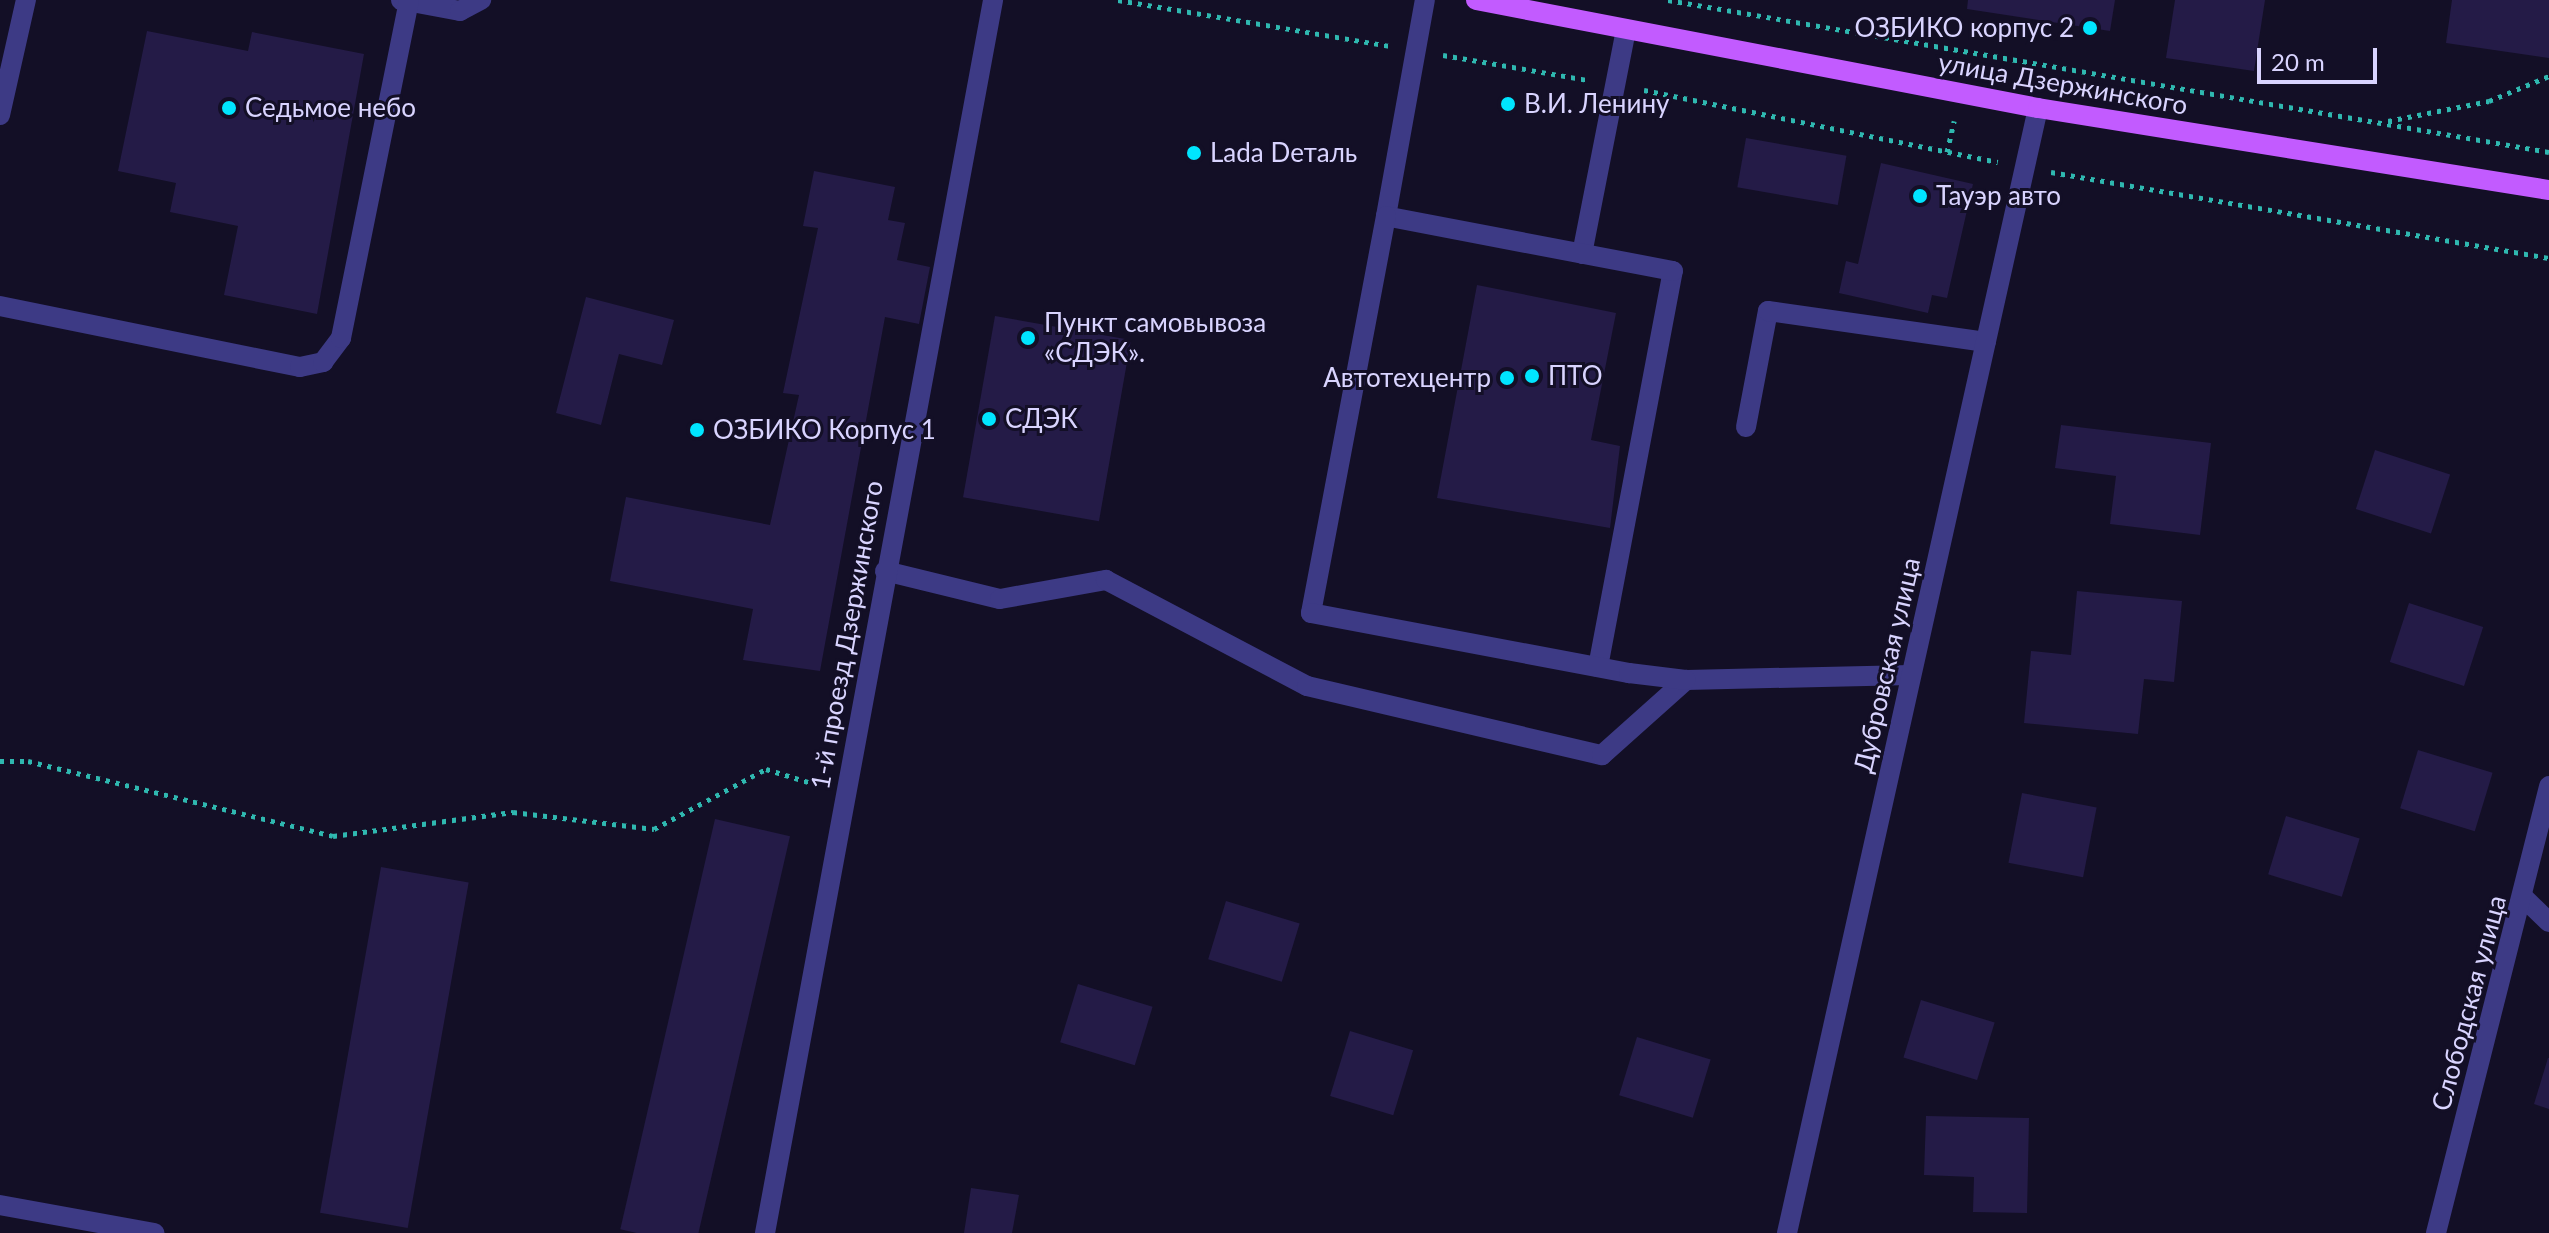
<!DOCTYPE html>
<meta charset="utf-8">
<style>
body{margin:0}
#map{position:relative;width:2549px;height:1233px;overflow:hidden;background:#130f26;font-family:Lato,sans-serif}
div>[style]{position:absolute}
.building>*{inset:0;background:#241b47;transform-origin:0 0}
.path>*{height:5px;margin-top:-2.5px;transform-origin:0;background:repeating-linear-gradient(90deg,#2fb8b0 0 4px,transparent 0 10px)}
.minor>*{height:20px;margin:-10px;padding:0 10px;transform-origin:10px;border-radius:10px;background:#3d3a85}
.major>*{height:20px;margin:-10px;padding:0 10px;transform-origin:10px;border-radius:10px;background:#c25bff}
.dots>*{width:22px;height:22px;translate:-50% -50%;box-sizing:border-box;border:4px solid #130f26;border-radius:50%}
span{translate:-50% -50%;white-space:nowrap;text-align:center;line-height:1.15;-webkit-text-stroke:6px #130f26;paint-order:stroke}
.poi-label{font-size:26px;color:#d9d4ff}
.right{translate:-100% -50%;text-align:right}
.left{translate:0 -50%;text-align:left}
.street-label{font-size:26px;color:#d9d4ff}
.scale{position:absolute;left:2257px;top:48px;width:120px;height:36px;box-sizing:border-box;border:4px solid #d9d4ff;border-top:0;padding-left:10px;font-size:24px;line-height:28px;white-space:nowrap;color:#d9d4ff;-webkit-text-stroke:6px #130f26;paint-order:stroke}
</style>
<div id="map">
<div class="building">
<div style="clip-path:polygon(1968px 0,2115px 0,2110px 31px,1967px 9px)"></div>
<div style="clip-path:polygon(2175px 0,2265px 0,2254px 71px,2166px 58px)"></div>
<div style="clip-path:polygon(2452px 0,2549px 0,2549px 58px,2446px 43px)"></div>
<div style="clip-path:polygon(147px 31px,248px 51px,252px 32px,364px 54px,317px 314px,224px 295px,238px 226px,170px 212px,176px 183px,118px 171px)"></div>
<div style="left:1746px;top:138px;width:102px;height:50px;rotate:10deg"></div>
<div style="clip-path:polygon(1881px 163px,1973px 184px,1947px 298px,1932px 295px,1928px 313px,1839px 293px,1846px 261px,1858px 264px)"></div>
<div style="clip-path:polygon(814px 171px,895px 187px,888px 220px,905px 223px,897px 260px,930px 267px,919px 324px,885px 317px,820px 671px,743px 660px,753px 609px,610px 581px,626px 497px,770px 525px,799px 395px,783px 393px,818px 228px,803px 226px)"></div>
<div style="clip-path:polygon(1477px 285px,1616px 313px,1591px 440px,1620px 446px,1610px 528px,1437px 498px)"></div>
<div style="clip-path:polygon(586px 297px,674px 320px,662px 365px,619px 354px,601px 425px,556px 413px)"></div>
<div style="left:995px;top:316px;width:138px;height:184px;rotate:10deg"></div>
<div style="clip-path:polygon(2061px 425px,2211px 443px,2200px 535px,2110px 524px,2116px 476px,2055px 468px)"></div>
<div style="left:2375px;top:450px;width:79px;height:62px;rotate:18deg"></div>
<div style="clip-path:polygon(2077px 591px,2182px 601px,2174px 682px,2144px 679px,2138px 734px,2024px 723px,2031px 651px,2071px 655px)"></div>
<div style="left:2409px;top:603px;width:78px;height:62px;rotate:18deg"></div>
<div style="left:2418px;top:750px;width:78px;height:61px;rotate:17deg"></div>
<div style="left:2022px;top:793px;width:76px;height:71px;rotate:11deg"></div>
<div style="left:2286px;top:816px;width:77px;height:61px;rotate:17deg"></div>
<div style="left:715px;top:819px;width:77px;height:421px;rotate:13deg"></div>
<div style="left:381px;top:867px;width:89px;height:351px;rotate:10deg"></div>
<div style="left:1226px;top:901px;width:77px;height:61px;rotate:17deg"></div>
<div style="left:1078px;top:984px;width:78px;height:61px;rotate:17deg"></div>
<div style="left:1921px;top:1000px;width:77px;height:60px;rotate:17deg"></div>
<div style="left:1350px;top:1031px;width:66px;height:68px;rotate:17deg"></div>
<div style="left:1637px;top:1037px;width:77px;height:61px;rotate:17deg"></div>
<div style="clip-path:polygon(2548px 1058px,2549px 1058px,2549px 1109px,2534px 1104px)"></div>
<div style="clip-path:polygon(1926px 1116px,2029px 1118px,2027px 1213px,1973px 1212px,1974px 1177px,1924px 1175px)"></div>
<div style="clip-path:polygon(971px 1188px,1019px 1195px,1012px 1233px,964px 1233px)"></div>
</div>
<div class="path">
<div style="left:1118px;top:0;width:275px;rotate:9.6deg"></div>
<div style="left:1668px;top:0;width:894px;rotate:9.79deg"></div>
<div style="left:1443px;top:55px;width:146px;rotate:9.8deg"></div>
<div style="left:1644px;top:90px;width:361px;rotate:11.5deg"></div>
<div style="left:2388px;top:121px;width:103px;rotate:-11.2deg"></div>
<div style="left:2489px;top:101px;width:65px;rotate:-22.6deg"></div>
<div style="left:1947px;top:152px;width:32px;rotate:-77deg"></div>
<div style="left:2051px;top:172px;width:505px;rotate:9.8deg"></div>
<div style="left:0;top:761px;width:28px"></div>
<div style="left:28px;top:761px;width:314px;rotate:13.8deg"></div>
<div style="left:333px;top:836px;width:182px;rotate:-7.6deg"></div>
<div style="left:513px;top:812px;width:142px;rotate:6.9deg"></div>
<div style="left:654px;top:829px;width:127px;rotate:-28.2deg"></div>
<div style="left:766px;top:769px;width:54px;rotate:17.1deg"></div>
</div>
<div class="minor">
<div style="left:401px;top:0;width:60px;rotate:10.6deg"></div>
<div style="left:460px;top:11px;width:24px;rotate:-28deg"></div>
<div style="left:0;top:115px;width:118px;rotate:-77.3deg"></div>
<div style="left:1386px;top:216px;width:219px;rotate:-79.8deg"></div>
<div style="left:1582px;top:254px;width:229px;rotate:-78.9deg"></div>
<div style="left:0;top:306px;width:306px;rotate:11.5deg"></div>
<div style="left:300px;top:367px;width:24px;rotate:-12deg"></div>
<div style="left:323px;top:362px;width:30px;rotate:-53deg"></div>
<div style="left:341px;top:338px;width:343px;rotate:-78.6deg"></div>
<div style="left:1746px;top:427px;width:118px;rotate:-79.3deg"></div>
<div style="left:1768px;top:311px;width:220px;rotate:8.1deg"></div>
<div style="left:885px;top:571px;width:118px;rotate:13.7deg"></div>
<div style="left:1000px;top:599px;width:108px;rotate:-10.2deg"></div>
<div style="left:1106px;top:580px;width:227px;rotate:27.8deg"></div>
<div style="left:1307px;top:686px;width:303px;rotate:13.2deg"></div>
<div style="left:1602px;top:755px;width:113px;rotate:-41.8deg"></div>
<div style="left:1686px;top:680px;width:225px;rotate:-1.3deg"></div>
<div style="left:1598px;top:667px;width:403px;rotate:-79.3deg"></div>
<div style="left:1673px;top:271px;width:292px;rotate:-169.2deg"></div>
<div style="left:1386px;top:216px;width:404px;rotate:100.7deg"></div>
<div style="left:1311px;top:613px;width:324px;rotate:10.7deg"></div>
<div style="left:1629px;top:673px;width:57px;rotate:7deg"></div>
<div style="left:2523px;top:897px;width:36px;rotate:44deg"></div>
<div style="left:0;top:1205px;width:157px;rotate:10.3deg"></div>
<div style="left:765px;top:1233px;width:1254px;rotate:-79.52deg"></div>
<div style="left:1787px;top:1233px;width:1153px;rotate:-77.42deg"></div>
<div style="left:2436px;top:1233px;width:461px;rotate:-75.8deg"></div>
</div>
<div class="major">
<div style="left:1476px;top:0;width:572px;rotate:10.88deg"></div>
<div style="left:2038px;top:108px;width:518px;rotate:9.12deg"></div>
</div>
<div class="dots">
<div style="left:2090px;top:28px;background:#00e5ff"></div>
<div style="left:1508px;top:104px;background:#00e5ff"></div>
<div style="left:229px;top:108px;background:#00e5ff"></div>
<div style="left:1194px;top:153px;background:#00e5ff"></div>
<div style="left:1920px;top:196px;background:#00e5ff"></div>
<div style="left:1028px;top:338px;background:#00e5ff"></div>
<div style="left:1532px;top:376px;background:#00e5ff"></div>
<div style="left:1507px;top:378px;background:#00e5ff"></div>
<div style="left:989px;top:419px;background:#00e5ff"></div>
<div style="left:697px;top:430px;background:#00e5ff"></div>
</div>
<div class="poi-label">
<span class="right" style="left:2074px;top:28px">ОЗБИКО корпус 2</span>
<span class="left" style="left:1524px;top:104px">В.И. Ленину</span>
<span class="left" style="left:245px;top:108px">Седьмое небо</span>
<span class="left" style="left:1210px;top:153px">Lada Dеталь</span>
<span class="left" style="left:1936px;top:196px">Тауэр авто</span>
<span class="left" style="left:1044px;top:338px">Пункт самовывоза<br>«СДЭК».</span>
<span class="left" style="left:1548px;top:376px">ПТО</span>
<span class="right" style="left:1491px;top:378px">Автотехцентр</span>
<span class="left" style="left:1005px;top:419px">СДЭК</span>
<span class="left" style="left:713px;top:430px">ОЗБИКО Корпус 1</span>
</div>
<div class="street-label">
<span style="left:2063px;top:84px;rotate:10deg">улица Дзержинского</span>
<span style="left:847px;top:635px;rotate:-80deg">1-й проезд Дзержинского</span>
<span style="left:1887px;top:665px;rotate:-77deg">Дубровская улица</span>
<span style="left:2469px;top:1003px;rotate:-75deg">Слободская улица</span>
</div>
<div class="scale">20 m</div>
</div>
